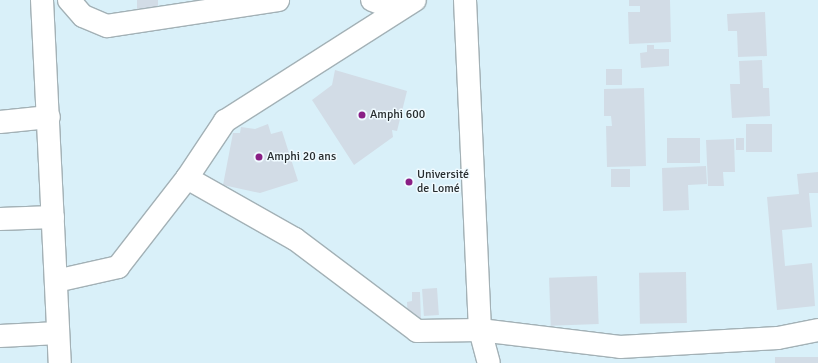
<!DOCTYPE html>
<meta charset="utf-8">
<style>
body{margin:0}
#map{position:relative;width:818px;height:363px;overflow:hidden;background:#effaff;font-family:Signika,sans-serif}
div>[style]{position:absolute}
.built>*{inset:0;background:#d9f0f9;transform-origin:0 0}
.building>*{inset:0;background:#d2dce6;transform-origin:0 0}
.roads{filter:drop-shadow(1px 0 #a3b1b6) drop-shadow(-1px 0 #a3b1b6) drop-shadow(0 1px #a3b1b6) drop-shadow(0 -1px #a3b1b6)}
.minor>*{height:22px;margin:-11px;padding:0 11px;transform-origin:11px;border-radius:11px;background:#fff}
.dots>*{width:11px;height:11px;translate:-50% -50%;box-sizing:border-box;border:2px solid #effaff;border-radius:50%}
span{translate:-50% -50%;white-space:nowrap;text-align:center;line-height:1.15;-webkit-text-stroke:3px #effaff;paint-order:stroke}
.poi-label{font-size:12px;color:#282d2f}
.left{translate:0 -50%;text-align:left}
</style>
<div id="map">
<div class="built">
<div style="left:0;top:0;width:818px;height:363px"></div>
</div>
<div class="building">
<div style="left:137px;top:0;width:21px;height:14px"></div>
<div style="clip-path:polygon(629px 0,670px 0,671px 42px,629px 44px,628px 12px,640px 12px,640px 6px,629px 6px)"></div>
<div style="clip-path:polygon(765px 12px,767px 56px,738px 57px,737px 31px,728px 31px,727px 14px)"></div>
<div style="clip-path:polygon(647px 45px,654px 45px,654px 49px,669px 49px,669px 66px,641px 68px,640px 53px,647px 52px)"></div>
<div style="clip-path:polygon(762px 60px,763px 88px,769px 88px,770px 116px,732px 118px,730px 84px,740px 84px,739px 61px)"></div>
<div style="left:622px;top:69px;width:16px;height:16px;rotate:90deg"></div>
<div style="clip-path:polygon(335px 70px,407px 91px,397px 131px,392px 130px,393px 137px,354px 165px,312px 100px,332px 85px)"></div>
<div style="clip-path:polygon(644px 88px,646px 166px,607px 167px,606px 126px,612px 126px,611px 116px,604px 116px,604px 89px)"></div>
<div style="clip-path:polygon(268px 124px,271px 134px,282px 131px,298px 181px,260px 193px,223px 185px,233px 133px,240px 133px,241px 127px,255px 129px)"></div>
<div style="left:746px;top:124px;width:26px;height:28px"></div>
<div style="left:667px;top:138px;width:33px;height:25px"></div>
<div style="left:736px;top:138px;width:8px;height:12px"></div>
<div style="clip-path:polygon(734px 139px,735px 172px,723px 172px,724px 186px,708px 186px,706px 140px)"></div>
<div style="clip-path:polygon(706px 166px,707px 184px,688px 185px,689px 210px,663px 211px,662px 168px)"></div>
<div style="left:611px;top:169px;width:19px;height:18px"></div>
<div style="clip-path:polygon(818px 172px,818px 193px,809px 193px,812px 227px,782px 230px,785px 266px,812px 263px,815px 306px,777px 310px,767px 197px,799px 194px,797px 174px)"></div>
<div style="left:686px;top:272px;width:51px;height:47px;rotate:89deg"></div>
<div style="left:597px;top:276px;width:48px;height:48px;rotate:88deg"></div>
<div style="left:437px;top:288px;width:27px;height:15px;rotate:86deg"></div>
<div style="clip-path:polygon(412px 292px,420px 292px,421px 320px,408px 321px,407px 302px,412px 301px)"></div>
<div style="left:775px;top:357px;width:43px;height:6px"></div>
</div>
<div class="roads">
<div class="minor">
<div style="left:42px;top:0;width:363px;rotate:87.2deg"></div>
<div style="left:69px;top:0;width:21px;rotate:49deg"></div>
<div style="left:83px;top:16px;width:26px;rotate:23deg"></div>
<div style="left:107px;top:26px;width:173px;rotate:-8.6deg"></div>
<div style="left:372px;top:0;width:28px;rotate:21deg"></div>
<div style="left:465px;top:0;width:330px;rotate:87.4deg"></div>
<div style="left:480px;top:330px;width:34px;rotate:75deg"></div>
<div style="left:0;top:122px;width:49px;rotate:-5.8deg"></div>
<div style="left:187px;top:178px;width:124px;rotate:29.5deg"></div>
<div style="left:295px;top:239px;width:153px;rotate:37deg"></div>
<div style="left:417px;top:331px;width:63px;rotate:-0.9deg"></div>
<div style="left:480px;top:330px;width:141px;rotate:6.9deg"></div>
<div style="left:620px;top:347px;width:158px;rotate:-3.3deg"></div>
<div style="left:778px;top:338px;width:41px;rotate:-11.3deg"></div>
<div style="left:0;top:219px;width:53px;rotate:-2.2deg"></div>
<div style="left:56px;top:281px;width:64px;rotate:-12.7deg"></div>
<div style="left:118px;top:267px;width:113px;rotate:-52.2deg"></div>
<div style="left:187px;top:178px;width:69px;rotate:-56.3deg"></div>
<div style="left:225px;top:121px;width:225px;rotate:-32.5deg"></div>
<div style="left:0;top:336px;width:58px;rotate:-3deg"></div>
</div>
</div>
<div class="dots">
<div style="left:362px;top:115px;background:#8a1f85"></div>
<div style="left:259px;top:157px;background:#8a1f85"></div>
<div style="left:409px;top:182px;background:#8a1f85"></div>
</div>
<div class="poi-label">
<span class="left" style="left:370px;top:115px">Amphi 600</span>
<span class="left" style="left:267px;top:157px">Amphi 20 ans</span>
<span class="left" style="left:417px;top:182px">Université<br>de Lomé</span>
</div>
</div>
